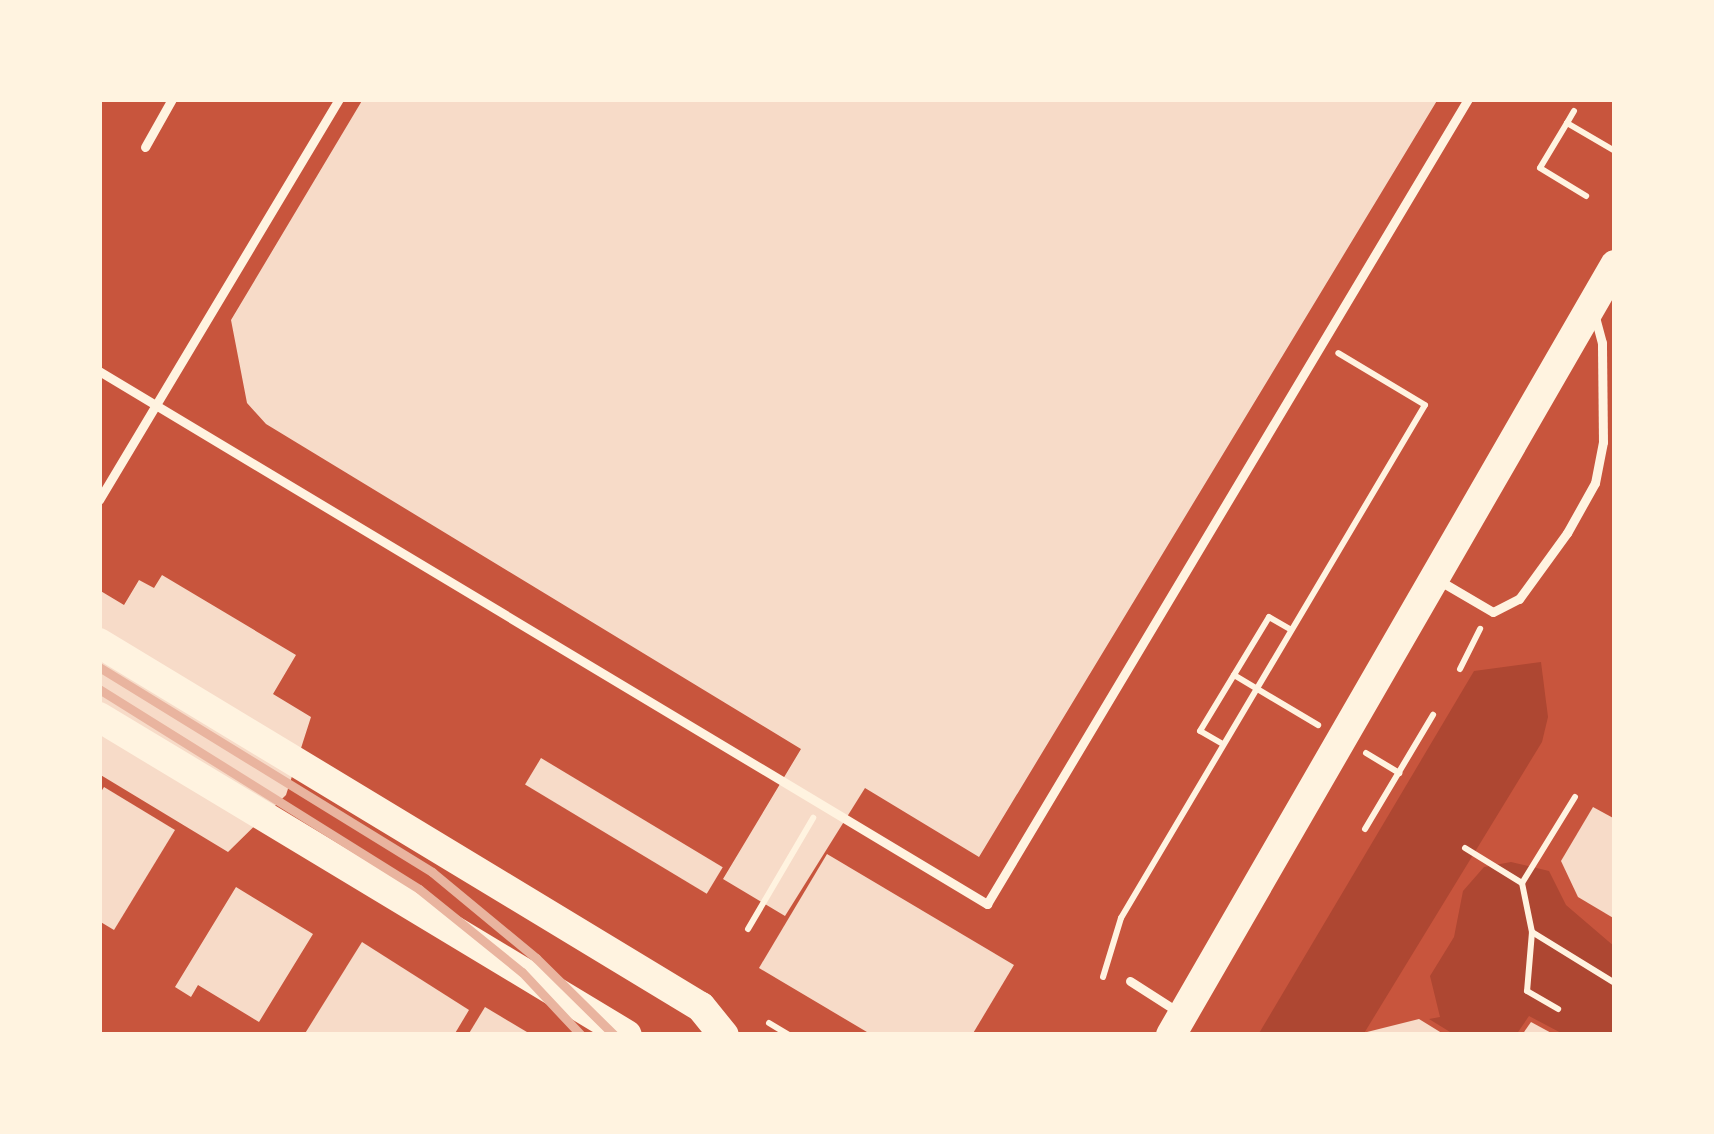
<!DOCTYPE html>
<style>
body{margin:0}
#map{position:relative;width:1714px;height:1134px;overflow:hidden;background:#c8553d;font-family:Poppins,sans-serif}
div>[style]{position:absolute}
.green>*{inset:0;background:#ae4732}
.building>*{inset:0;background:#f7dbc8;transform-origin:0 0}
.path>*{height:6px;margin:-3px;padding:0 3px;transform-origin:3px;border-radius:3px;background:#fff3e0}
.service>*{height:9px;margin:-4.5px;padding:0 4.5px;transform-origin:4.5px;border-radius:4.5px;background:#fff3e0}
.primary>*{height:30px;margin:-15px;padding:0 15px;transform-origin:15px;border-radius:15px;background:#fff3e0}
.rail>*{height:9px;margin:-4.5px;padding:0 4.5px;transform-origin:4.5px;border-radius:4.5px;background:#e9b49f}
span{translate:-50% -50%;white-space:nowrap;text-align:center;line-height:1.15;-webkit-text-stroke:10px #fff3e0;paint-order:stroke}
.frame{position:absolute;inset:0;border:102px solid #fff3e0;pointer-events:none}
</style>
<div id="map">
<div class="green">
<div style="clip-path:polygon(1541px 662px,1548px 717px,1542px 742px,1363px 1035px,1258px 1035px,1474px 671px)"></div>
<div style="clip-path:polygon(1511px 862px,1549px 871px,1566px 905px,1615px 947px,1615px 1035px,1565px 1035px,1529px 1016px,1516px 1035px,1455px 1035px,1429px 1019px,1440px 1017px,1430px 976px,1454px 937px,1463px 891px,1484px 867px)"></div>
</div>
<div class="building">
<div style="clip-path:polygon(363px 99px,1438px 99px,979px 857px,865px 788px,785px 916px,723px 879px,801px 749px,266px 424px,247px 403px,231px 320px)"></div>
<div style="clip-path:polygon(162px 575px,296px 655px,273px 694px,311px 717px,286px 795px,228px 852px,99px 774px,99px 590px,124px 605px,139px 580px,154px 588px)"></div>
<div style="left:541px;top:758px;width:212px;height:31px;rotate:31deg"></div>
<div style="clip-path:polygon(104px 787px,175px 830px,114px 930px,99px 921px,99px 795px)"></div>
<div style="clip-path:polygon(1593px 807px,1615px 819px,1615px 919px,1578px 897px,1561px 861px)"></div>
<div style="clip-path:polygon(827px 854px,1014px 965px,972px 1035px,872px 1035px,759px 968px)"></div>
<div style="clip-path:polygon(236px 887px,313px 934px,259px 1022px,198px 985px,191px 997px,175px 987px)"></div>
<div style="clip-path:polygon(362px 942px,469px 1010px,454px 1035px,304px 1035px)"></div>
<div style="clip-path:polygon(485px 1007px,532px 1035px,468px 1035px)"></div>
<div style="clip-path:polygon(1419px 1019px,1445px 1035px,1363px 1035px,1363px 1033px)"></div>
<div style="clip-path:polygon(1531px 1022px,1555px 1035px,1522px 1035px)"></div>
</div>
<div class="path">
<div style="left:1574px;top:111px;width:14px;rotate:120deg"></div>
<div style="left:1567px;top:123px;width:56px;rotate:30.3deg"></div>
<div style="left:1567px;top:123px;width:52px;rotate:121deg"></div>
<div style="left:1540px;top:168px;width:54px;rotate:31.3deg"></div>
<div style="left:1460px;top:669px;width:45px;rotate:-63.4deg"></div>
<div style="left:1234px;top:675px;width:98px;rotate:30.8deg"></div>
<div style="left:1221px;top:743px;width:24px;rotate:-150deg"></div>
<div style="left:1200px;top:731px;width:133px;rotate:-58.8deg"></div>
<div style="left:1269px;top:617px;width:24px;rotate:30deg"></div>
<div style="left:1366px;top:753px;width:39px;rotate:31deg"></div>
<div style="left:1575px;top:797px;width:101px;rotate:121.6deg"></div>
<div style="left:1522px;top:883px;width:50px;rotate:78.5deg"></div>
<div style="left:1532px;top:932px;width:97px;rotate:31.6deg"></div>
<div style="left:1365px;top:829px;width:133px;rotate:-59.2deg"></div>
<div style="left:1465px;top:848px;width:67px;rotate:31.6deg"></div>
<div style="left:748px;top:929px;width:129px;rotate:-59.6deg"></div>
<div style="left:1532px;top:932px;width:59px;rotate:94.8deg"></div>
<div style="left:1527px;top:991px;width:36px;rotate:30deg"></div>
<div style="left:1103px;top:977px;width:62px;rotate:-73deg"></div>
<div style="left:1121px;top:918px;width:596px;rotate:-59.35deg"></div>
<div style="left:1425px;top:405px;width:101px;rotate:-149.1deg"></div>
<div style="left:769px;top:1023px;width:23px;rotate:31deg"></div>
</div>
<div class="service">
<div style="left:145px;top:147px;width:55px;rotate:-60.6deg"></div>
<div style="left:99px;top:371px;width:1036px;rotate:30.97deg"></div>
<div style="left:987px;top:904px;width:938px;rotate:-59.14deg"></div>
<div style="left:99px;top:500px;width:467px;rotate:-59.1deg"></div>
<div style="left:1440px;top:581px;width:61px;rotate:30.3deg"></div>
<div style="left:1493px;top:612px;width:29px;rotate:-27deg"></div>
<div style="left:1519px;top:599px;width:82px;rotate:-54deg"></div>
<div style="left:1567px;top:533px;width:57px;rotate:-60.8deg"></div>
<div style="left:1595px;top:483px;width:42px;rotate:-79deg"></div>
<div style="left:1603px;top:442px;width:99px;rotate:-90.6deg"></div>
<div style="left:1602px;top:343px;width:27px;rotate:-105deg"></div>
<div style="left:1130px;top:981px;width:56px;rotate:32.6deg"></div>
</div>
<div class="primary">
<div style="left:99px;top:643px;width:703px;rotate:31.16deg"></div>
<div style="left:701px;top:1007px;width:36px;rotate:51deg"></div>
<div style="left:99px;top:717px;width:616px;rotate:31.06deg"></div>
<div style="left:1171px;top:1035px;width:889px;rotate:-60.03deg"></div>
</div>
<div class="rail">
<div style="left:99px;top:667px;width:391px;rotate:31.6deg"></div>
<div style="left:432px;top:872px;width:135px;rotate:39.6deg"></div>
<div style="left:536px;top:958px;width:110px;rotate:44.6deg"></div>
<div style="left:99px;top:689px;width:377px;rotate:32deg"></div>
<div style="left:419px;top:889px;width:132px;rotate:38.9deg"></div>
<div style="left:522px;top:972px;width:86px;rotate:46.9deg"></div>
</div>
<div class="frame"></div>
</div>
